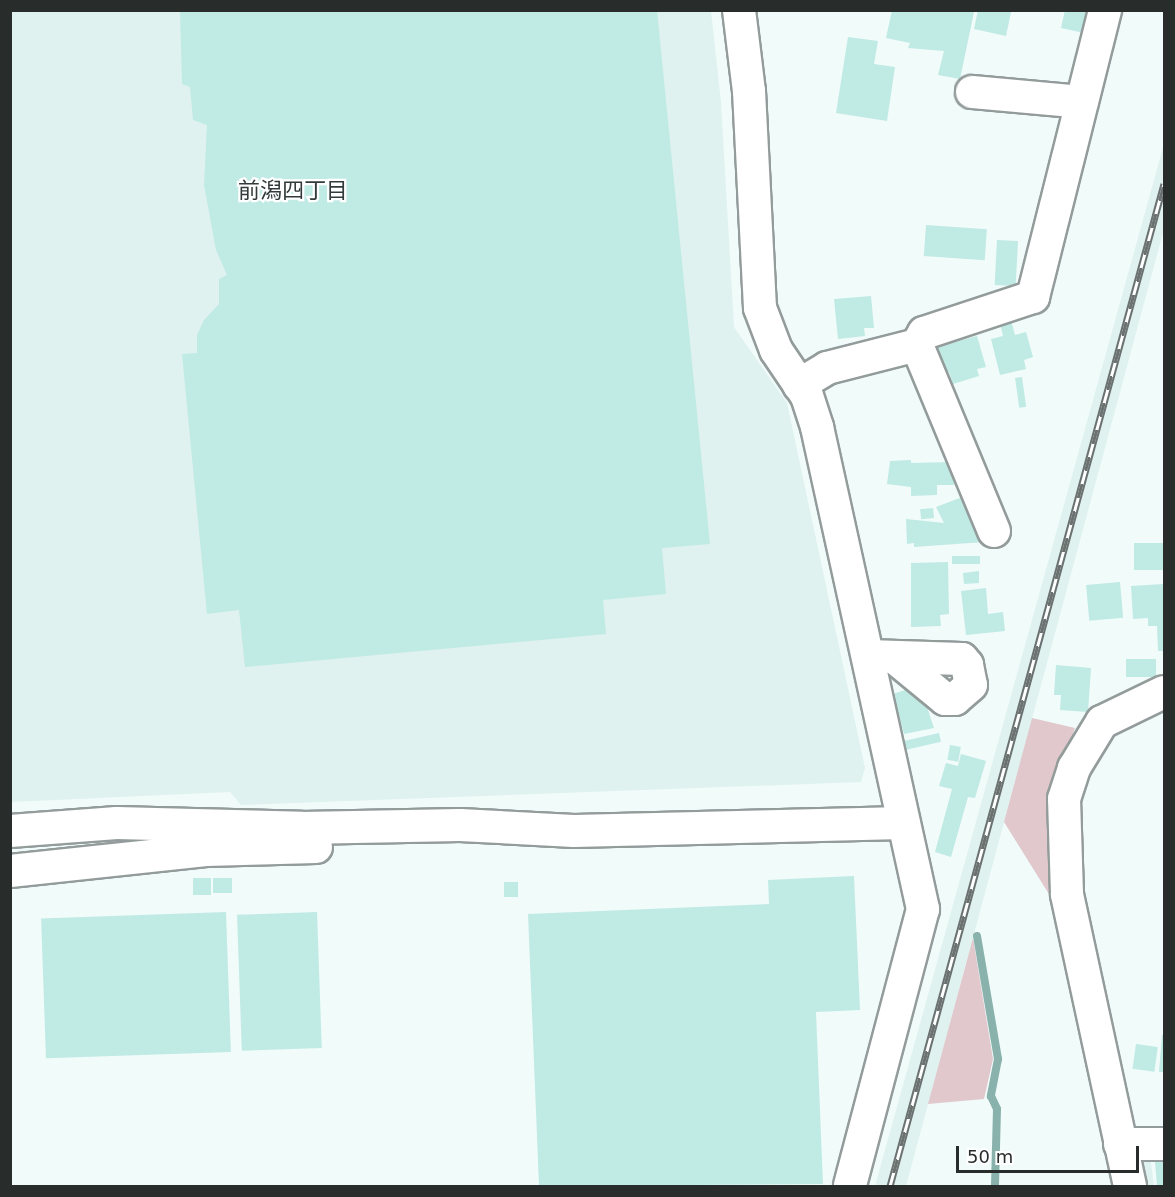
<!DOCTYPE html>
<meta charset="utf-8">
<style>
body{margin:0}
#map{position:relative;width:1175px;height:1197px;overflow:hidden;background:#f1fbfa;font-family:"DejaVu Sans","Noto Sans JP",sans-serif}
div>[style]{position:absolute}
.built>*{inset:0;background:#dff2ef;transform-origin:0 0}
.green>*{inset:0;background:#e0c8cd}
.stream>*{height:8px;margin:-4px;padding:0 4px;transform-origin:4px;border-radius:4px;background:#8ab2ac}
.building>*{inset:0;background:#c0eae4;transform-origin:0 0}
.roads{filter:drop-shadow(2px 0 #939c9b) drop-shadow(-2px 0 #939c9b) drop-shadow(0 2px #939c9b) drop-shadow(0 -2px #939c9b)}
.minor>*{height:32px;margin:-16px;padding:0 16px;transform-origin:16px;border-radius:16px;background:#fff}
.rail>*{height:7px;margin-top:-3.5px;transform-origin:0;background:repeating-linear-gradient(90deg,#fff 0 14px,#6b7170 0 28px);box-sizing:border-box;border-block:2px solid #6b7170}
span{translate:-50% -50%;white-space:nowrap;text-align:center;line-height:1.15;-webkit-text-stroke:4.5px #fff;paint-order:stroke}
.neighbourhood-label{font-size:22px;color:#333b3a}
.frame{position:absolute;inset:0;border:12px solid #282c2b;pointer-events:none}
.scale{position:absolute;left:956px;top:1146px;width:183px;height:27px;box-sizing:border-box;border:3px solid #282c2b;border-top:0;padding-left:8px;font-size:18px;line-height:21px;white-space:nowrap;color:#282c2b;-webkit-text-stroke:4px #fff;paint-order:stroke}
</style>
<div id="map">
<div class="built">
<div style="clip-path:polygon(10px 11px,711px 11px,721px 102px,734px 327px,787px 403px,865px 768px,861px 782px,241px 805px,230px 792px,11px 802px)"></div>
<div style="clip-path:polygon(1164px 144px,1164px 229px,906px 1186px,875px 1186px)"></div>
<div style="left:1150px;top:1157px;width:29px;height:15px;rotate:82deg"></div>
</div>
<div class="green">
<div style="clip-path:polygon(1032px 718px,1075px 728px,1056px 780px,1052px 899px,1004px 822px)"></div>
<div style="clip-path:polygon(973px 938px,993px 1059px,984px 1099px,928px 1104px)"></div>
</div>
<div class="stream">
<div style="left:977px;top:936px;width:125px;rotate:80.3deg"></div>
<div style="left:998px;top:1059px;width:38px;rotate:101deg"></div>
<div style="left:991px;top:1096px;width:14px;rotate:65deg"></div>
<div style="left:997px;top:1109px;width:77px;rotate:91.5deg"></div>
</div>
<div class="building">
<div style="clip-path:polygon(180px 10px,657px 10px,710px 544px,662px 548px,666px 594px,603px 600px,606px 634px,245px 667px,239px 610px,207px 614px,182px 354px,197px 353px,197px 335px,204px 320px,219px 304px,219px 279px,227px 275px,216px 250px,204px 185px,207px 125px,193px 120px,190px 87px,182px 84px)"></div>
<div style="clip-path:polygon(892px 10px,974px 12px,960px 79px,938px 75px,944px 51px,908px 48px,910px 43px,886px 38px)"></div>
<div style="clip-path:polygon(978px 10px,1011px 12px,1006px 36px,974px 29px)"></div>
<div style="clip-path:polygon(1065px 10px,1094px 10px,1089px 34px,1061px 28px)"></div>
<div style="clip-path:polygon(848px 37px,878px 41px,874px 64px,895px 67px,887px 121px,836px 113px)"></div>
<div style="left:926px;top:225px;width:61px;height:31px;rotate:4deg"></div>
<div style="left:997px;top:240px;width:21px;height:45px;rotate:3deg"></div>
<div style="clip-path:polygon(871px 296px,874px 328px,864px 328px,865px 336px,838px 339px,834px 299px)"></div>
<div style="clip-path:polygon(1011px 320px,1015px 335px,1026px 332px,1033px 357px,1024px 360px,1026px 369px,1000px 375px,991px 339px,1003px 336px,1000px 323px)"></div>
<div style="clip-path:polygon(977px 336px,986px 367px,977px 369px,979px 376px,953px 384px,949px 372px,940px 374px,933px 348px)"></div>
<div style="left:1022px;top:377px;width:30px;height:7px;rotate:82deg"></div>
<div style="clip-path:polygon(911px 460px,911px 463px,953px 462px,954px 485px,937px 485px,937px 495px,911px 496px,911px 487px,887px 484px,890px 461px)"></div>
<div style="clip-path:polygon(965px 496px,984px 542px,914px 547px,914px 543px,907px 544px,906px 519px,944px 523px,936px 507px)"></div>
<div style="left:933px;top:508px;width:10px;height:13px;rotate:84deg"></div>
<div style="left:1134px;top:543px;width:30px;height:27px"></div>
<div style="left:952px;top:556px;width:28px;height:8px"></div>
<div style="clip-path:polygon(948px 562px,949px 614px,940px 615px,941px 626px,911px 627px,911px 563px)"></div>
<div style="clip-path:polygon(979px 571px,979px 583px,964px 584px,963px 573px)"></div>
<div style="left:1120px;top:582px;width:36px;height:34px;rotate:85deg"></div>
<div style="clip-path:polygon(1164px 584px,1164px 651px,1158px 651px,1157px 626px,1148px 626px,1148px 618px,1133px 619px,1131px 586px)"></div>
<div style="clip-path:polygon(986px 588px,988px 614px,1003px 612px,1005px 631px,966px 635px,961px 591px)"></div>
<div style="left:1126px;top:659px;width:30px;height:18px"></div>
<div style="clip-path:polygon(1056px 665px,1091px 668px,1088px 712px,1060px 710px,1061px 695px,1054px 695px)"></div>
<div style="clip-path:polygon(914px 687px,916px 699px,924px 698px,934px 728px,904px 734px,893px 694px)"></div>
<div style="left:939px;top:733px;width:9px;height:37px;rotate:77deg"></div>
<div style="left:950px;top:745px;width:11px;height:15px;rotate:10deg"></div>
<div style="clip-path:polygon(961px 754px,986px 761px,975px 798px,968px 797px,951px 857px,935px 852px,952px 789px,939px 786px,946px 763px,958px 766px)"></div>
<div style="clip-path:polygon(854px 876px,860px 1010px,816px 1012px,823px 1184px,539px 1186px,528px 914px,769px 904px,768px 880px)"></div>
<div style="left:193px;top:878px;width:18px;height:17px"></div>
<div style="left:213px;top:878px;width:19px;height:15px"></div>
<div style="left:504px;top:882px;width:14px;height:15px"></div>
<div style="left:226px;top:912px;width:140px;height:185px;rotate:88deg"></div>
<div style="left:317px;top:912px;width:136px;height:80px;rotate:88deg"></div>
<div style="clip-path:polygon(1162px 1035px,1164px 1035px,1164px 1072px,1159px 1072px)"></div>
<div style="left:1136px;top:1044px;width:22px;height:25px;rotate:8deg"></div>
<div style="clip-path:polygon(1164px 1161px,1164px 1186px,1157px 1186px,1155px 1162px)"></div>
</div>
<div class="roads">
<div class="minor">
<div style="left:739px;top:10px;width:82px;rotate:83deg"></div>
<div style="left:749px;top:91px;width:217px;rotate:87.1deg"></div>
<div style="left:760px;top:308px;width:45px;rotate:69.1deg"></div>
<div style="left:776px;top:350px;width:55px;rotate:56deg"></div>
<div style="left:807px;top:396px;width:33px;rotate:72deg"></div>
<div style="left:817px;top:427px;width:494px;rotate:77.6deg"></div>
<div style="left:923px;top:909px;width:286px;rotate:104.8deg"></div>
<div style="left:972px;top:92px;width:110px;rotate:5.2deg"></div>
<div style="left:799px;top:385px;width:33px;rotate:-31deg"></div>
<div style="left:827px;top:368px;width:93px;rotate:-14.3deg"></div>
<div style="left:994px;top:531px;width:201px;rotate:-112.5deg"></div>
<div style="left:917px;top:345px;width:14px;rotate:-60deg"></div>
<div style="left:924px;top:333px;width:115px;rotate:-18.3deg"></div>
<div style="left:1033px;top:297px;width:296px;rotate:-75.9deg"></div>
<div style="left:868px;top:656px;width:94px;rotate:1.8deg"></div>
<div style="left:962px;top:659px;width:8px;rotate:50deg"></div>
<div style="left:967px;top:665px;width:20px;rotate:79deg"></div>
<div style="left:971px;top:685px;width:21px;rotate:139deg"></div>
<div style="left:955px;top:699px;width:10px;rotate:180deg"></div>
<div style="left:945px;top:699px;width:65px;rotate:-140.6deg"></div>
<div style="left:10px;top:831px;width:107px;rotate:-4.3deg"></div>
<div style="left:117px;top:823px;width:185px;rotate:1.5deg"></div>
<div style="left:302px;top:828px;width:158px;rotate:-1.1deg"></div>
<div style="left:460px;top:825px;width:114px;rotate:3deg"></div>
<div style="left:574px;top:831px;width:329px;rotate:-1.4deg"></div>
<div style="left:10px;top:871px;width:197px;rotate:-6.1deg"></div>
<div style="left:206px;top:850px;width:110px;rotate:-1.6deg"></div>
<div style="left:1120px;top:1144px;width:44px"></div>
<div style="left:1130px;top:1186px;width:299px;rotate:-102.2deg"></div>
<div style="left:1067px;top:894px;width:95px;rotate:-91.8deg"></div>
<div style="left:1064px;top:799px;width:33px;rotate:-72deg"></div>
<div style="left:1074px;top:768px;width:54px;rotate:-58.7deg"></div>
<div style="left:1102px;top:722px;width:69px;rotate:-25.8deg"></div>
</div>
</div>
<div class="rail">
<div style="left:890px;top:1186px;width:1039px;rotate:-74.71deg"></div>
</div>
<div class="neighbourhood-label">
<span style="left:293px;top:191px">前潟四丁目</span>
</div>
<div class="frame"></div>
<div class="scale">50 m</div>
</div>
